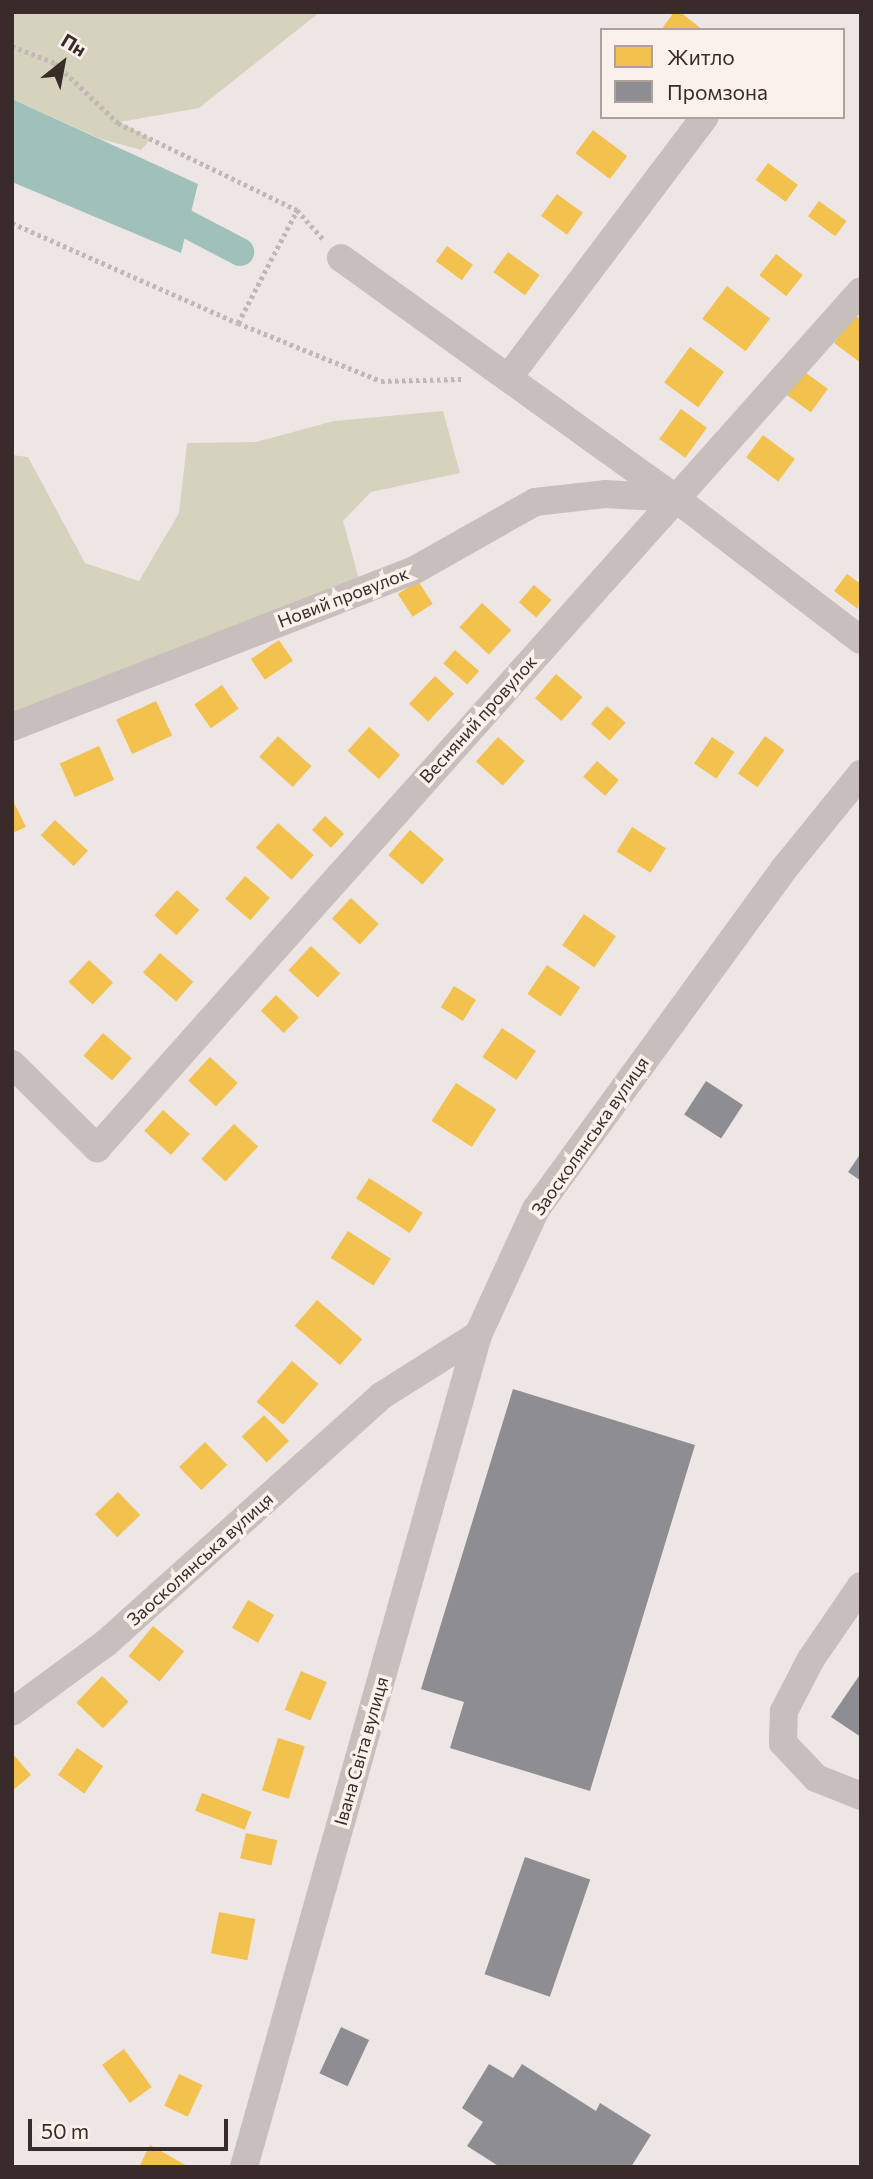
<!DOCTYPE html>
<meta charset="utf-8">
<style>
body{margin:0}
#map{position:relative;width:873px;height:2179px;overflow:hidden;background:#eee6e4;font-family:Commissioner,sans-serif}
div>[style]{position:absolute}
.green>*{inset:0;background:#d5d3be}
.water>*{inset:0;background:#9fc1b9}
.homes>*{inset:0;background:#f2c14e;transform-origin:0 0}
.industry>*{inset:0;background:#8d8d92;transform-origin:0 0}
.canal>*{height:28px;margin:-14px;padding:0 14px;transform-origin:14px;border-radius:14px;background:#9fc1b9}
.path>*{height:4.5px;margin-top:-2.25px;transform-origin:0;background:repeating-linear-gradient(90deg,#c1b7b4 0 3.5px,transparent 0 7px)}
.minor>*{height:28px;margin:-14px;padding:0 14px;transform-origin:14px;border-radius:14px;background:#c8bfbc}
span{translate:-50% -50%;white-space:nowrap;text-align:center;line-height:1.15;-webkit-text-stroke:7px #faf0ec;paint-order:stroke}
.street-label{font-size:18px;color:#392b2a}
.frame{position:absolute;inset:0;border:14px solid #392b2a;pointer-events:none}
.legend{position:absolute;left:600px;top:28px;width:245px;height:91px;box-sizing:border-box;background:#faf0ec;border:2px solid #ada19e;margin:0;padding:9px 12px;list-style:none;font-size:21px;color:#392b2a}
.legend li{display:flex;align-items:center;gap:14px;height:35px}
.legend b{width:35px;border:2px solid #ada19e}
.north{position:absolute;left:28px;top:28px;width:70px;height:70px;-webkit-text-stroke:5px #faf0ec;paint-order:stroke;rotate:31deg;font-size:19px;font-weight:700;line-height:28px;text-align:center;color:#392b2a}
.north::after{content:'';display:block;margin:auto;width:24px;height:32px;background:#392b2a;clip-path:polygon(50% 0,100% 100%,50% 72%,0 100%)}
.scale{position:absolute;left:28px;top:2119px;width:200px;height:32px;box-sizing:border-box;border:4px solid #392b2a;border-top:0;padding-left:9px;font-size:21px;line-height:24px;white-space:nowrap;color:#392b2a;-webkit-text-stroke:5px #faf0ec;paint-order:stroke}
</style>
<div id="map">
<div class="green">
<div style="clip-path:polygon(12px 12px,320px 12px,199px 108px,120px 122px,151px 139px,141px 150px,101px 139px,12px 99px)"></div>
<div style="clip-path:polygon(443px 411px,460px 473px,371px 492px,343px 521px,362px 590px,12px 728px,12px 455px,28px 457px,85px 563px,139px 581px,179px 513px,187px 443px,256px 442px,334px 421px)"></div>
</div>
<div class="water">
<div style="clip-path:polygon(12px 99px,198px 184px,181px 253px,12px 182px)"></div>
</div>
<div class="homes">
<div style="clip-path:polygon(674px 12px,680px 12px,703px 30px,661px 30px)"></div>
<div style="left:593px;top:130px;width:43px;height:29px;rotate:37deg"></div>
<div style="left:768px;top:163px;width:37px;height:21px;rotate:36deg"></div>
<div style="left:557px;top:194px;width:32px;height:27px;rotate:36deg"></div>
<div style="left:819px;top:201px;width:34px;height:19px;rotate:36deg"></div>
<div style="left:447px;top:246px;width:32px;height:19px;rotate:36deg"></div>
<div style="left:508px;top:252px;width:39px;height:25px;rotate:36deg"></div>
<div style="left:776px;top:254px;width:34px;height:27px;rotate:38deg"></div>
<div style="left:727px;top:286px;width:54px;height:41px;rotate:37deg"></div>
<div style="clip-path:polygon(855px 315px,861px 320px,861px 363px,834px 343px)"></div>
<div style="left:690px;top:347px;width:42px;height:44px;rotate:36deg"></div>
<div style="left:802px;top:370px;width:32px;height:29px;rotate:36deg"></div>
<div style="left:681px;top:409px;width:32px;height:37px;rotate:36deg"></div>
<div style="left:763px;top:435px;width:40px;height:28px;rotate:37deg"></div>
<div style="clip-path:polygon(847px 574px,861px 584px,858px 609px,834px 591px)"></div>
<div style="left:418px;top:581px;width:27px;height:24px;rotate:57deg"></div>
<div style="left:534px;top:585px;width:23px;height:23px;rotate:41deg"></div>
<div style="left:482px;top:603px;width:40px;height:33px;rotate:43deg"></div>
<div style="left:279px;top:640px;width:25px;height:34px;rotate:56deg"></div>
<div style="left:455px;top:650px;width:32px;height:18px;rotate:41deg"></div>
<div style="left:556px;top:674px;width:35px;height:32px;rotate:41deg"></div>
<div style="left:435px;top:676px;width:26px;height:38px;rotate:43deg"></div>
<div style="left:222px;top:685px;width:29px;height:34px;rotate:55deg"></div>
<div style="left:156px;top:701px;width:38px;height:44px;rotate:65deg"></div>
<div style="left:607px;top:706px;width:25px;height:24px;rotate:42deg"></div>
<div style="left:369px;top:727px;width:42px;height:32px;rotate:42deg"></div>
<div style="left:278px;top:736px;width:45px;height:28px;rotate:42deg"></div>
<div style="left:765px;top:736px;width:24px;height:46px;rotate:36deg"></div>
<div style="left:498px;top:737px;width:36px;height:33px;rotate:42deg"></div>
<div style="left:712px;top:737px;width:27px;height:32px;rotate:34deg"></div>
<div style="left:99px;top:746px;width:37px;height:43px;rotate:66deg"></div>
<div style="left:597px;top:761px;width:29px;height:21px;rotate:41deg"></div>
<div style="clip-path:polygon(12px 799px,26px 827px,12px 833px)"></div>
<div style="left:325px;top:816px;width:26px;height:19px;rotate:43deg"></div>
<div style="left:55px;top:820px;width:45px;height:21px;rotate:43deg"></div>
<div style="left:278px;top:823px;width:48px;height:33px;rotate:42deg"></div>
<div style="left:632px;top:827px;width:40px;height:29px;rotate:32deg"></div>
<div style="left:410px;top:830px;width:45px;height:33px;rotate:41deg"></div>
<div style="left:245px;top:876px;width:33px;height:30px;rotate:41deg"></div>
<div style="left:177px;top:890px;width:30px;height:34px;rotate:42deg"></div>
<div style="left:351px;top:898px;width:38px;height:28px;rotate:43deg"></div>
<div style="left:584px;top:914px;width:39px;height:38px;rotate:35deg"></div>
<div style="left:311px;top:946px;width:40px;height:33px;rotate:43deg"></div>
<div style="left:160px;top:953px;width:44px;height:26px;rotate:41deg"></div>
<div style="left:89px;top:960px;width:33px;height:30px;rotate:43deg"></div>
<div style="left:547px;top:965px;width:40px;height:35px;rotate:34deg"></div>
<div style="left:454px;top:986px;width:26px;height:25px;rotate:32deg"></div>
<div style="left:276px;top:995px;width:32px;height:22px;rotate:44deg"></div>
<div style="left:502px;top:1028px;width:41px;height:35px;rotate:34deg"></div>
<div style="left:103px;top:1033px;width:38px;height:30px;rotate:41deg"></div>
<div style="left:210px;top:1057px;width:38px;height:32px;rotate:43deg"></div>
<div style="left:456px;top:1083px;width:48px;height:45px;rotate:33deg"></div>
<div style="left:163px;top:1110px;width:36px;height:28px;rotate:42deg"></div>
<div style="left:234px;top:1124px;width:33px;height:48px;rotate:43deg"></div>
<div style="left:369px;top:1178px;width:64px;height:24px;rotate:33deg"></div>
<div style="left:348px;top:1231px;width:51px;height:32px;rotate:33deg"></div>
<div style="left:317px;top:1300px;width:60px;height:34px;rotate:41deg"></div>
<div style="left:292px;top:1361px;width:35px;height:54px;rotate:41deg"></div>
<div style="left:264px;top:1415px;width:36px;height:31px;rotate:46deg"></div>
<div style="left:205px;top:1442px;width:32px;height:36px;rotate:46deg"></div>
<div style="left:118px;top:1492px;width:32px;height:32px;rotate:46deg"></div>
<div style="left:248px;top:1600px;width:30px;height:32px;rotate:30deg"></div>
<div style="left:153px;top:1626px;width:40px;height:39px;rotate:39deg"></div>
<div style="left:301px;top:1671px;width:28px;height:42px;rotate:23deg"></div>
<div style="left:102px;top:1676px;width:37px;height:37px;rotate:44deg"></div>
<div style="left:278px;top:1738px;width:28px;height:55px;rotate:17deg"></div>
<div style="left:77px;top:1748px;width:32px;height:33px;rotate:35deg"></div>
<div style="clip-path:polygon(12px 1753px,31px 1775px,12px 1791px)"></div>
<div style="left:202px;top:1793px;width:53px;height:19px;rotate:21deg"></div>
<div style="left:246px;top:1833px;width:32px;height:26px;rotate:13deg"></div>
<div style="left:219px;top:1912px;width:37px;height:42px;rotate:11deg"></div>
<div style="left:124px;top:2049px;width:47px;height:27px;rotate:54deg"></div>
<div style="left:179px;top:2074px;width:26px;height:35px;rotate:25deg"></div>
<div style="clip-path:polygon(150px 2145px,189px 2167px,139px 2167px)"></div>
</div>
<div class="industry">
<div style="left:706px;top:1081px;width:44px;height:40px;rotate:33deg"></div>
<div style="clip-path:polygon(861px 1153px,861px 1181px,848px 1172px)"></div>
<div style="clip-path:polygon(513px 1389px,695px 1445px,590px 1791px,450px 1748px,464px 1702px,421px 1689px)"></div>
<div style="clip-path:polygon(861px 1673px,861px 1737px,831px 1717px)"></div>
<div style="left:525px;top:1857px;width:69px;height:124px;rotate:19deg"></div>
<div style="left:341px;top:2027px;width:31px;height:51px;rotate:25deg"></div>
<div style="clip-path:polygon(489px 2064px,513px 2078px,522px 2064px,596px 2111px,600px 2103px,651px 2135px,631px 2167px,500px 2167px,467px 2146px,483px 2122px,462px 2108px)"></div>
</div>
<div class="canal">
<div style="left:156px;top:208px;width:95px;rotate:27.6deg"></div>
</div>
<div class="path">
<div style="left:12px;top:46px;width:46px;rotate:21.6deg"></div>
<div style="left:55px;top:63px;width:87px;rotate:43.6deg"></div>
<div style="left:118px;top:123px;width:199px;rotate:25.9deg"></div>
<div style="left:12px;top:223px;width:247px;rotate:23.9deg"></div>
<div style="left:238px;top:323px;width:127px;rotate:-62.4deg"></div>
<div style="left:297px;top:210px;width:40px;rotate:48deg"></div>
<div style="left:238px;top:323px;width:154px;rotate:22.1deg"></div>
<div style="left:381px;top:381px;width:80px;rotate:-1.4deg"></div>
</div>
<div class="minor">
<div style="left:341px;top:258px;width:411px;rotate:35.7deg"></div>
<div style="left:675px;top:498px;width:234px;rotate:37.4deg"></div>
<div style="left:508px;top:378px;width:327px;rotate:-53deg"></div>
<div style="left:12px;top:727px;width:430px;rotate:-21.3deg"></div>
<div style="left:413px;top:571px;width:140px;rotate:-29.5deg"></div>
<div style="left:535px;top:502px;width:70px;rotate:-6.5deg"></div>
<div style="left:605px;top:494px;width:70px;rotate:3.3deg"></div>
<div style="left:12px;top:1064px;width:120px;rotate:44.7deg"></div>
<div style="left:97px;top:1148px;width:1148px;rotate:-48.28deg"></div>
<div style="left:861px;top:1586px;width:88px;rotate:124.4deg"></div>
<div style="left:811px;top:1659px;width:59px;rotate:117.4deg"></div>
<div style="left:784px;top:1711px;width:32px;rotate:92deg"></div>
<div style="left:783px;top:1743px;width:48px;rotate:46.7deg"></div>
<div style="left:816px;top:1778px;width:48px;rotate:21.8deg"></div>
<div style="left:12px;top:1712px;width:117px;rotate:-36.3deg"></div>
<div style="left:106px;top:1643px;width:370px;rotate:-41.9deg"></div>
<div style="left:381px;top:1396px;width:115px;rotate:-32.2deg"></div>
<div style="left:244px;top:2167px;width:864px;rotate:-74.29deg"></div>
<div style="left:478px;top:1335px;width:139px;rotate:-65.3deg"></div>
<div style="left:536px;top:1209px;width:419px;rotate:-53.9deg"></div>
<div style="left:783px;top:870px;width:124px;rotate:-50.9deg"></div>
</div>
<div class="street-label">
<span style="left:343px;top:597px;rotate:-21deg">Новий провулок</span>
<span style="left:478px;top:719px;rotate:-48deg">Весняний провулок</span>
<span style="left:590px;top:1136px;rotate:-55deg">Заосколянська вулиця</span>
<span style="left:200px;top:1559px;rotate:-42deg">Заосколянська вулиця</span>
<span style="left:361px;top:1751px;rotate:-74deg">Івана Світа вулиця</span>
</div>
<div class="frame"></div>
<ul class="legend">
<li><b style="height:19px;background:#f2c14e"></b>Житло</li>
<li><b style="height:19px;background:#8d8d92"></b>Промзона</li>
</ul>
<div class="north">Пн</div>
<div class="scale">50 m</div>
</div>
